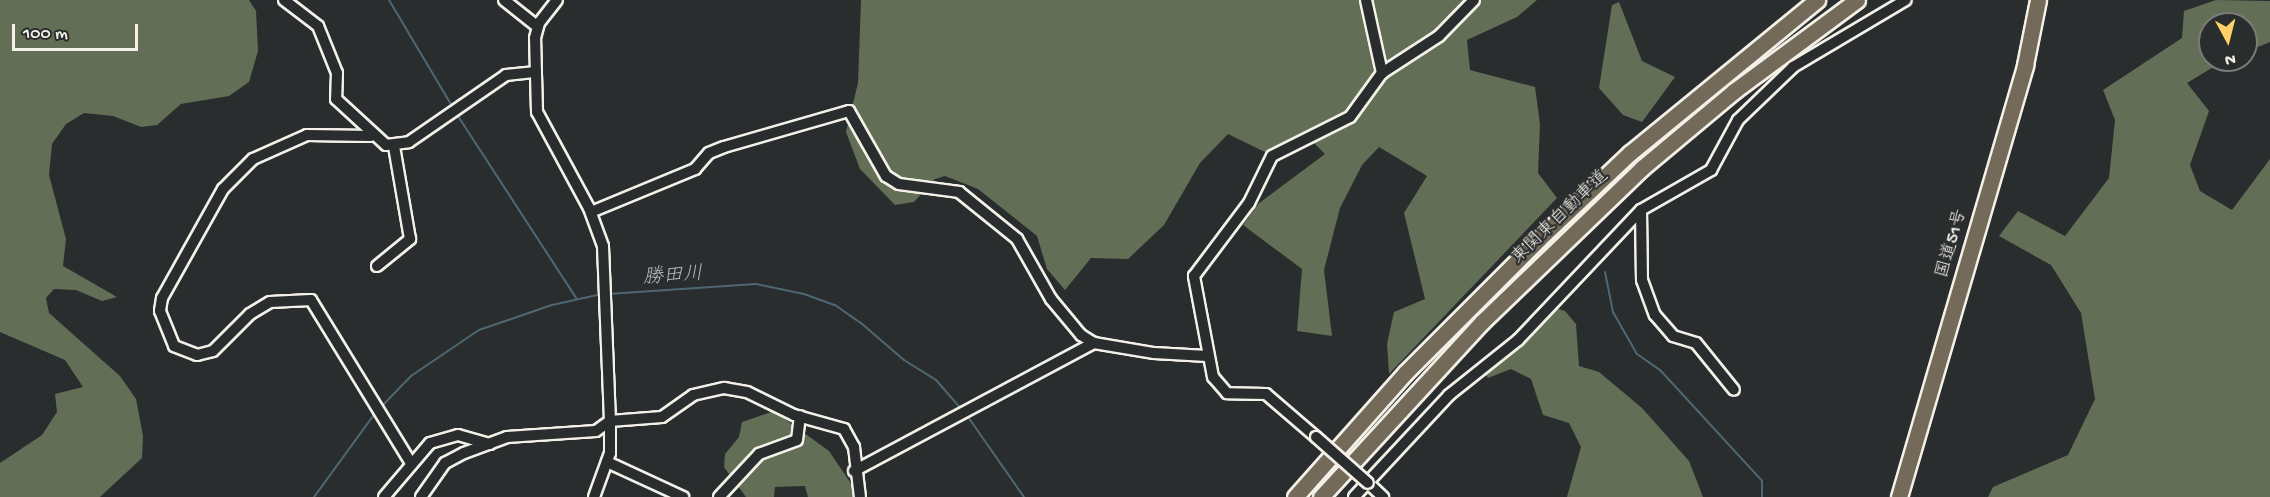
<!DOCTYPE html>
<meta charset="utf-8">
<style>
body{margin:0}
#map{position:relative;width:2270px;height:497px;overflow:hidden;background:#2a2d2e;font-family:"Gochi Hand","Klee One",sans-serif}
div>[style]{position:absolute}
.green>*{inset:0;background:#626e56}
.stream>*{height:2px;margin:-1px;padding:0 1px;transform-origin:1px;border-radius:1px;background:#4f6773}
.roads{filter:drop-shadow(2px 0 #f4f1e8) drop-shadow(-2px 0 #f4f1e8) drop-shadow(0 2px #f4f1e8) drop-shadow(0 -2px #f4f1e8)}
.minor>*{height:10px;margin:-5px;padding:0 5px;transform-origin:5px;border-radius:5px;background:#2a2d2e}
.highway>*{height:15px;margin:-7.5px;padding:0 7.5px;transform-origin:7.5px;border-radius:7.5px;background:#746a5a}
.bridges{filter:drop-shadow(2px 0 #f4f1e8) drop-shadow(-2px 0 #f4f1e8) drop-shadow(0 2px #f4f1e8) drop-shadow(0 -2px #f4f1e8)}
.minor-bridge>*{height:10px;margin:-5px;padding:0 5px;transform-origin:5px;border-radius:5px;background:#2a2d2e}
span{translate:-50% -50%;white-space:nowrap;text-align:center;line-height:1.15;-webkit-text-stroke:4.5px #2a2d2e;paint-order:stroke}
.street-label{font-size:18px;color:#f4f1e8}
.water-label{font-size:20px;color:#b2bab9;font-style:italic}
.north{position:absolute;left:2198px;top:12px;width:60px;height:60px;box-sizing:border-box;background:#2a2d2e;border:2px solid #7b7b78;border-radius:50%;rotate:173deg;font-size:16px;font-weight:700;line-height:24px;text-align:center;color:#f4f1e8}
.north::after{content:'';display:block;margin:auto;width:21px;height:27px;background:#ffd166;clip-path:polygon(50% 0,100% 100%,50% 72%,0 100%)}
.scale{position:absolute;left:12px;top:24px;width:126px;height:27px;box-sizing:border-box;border:3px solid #f4f1e8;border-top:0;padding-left:8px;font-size:18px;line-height:21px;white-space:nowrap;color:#f4f1e8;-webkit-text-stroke:4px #2a2d2e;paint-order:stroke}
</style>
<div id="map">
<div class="green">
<div style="clip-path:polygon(0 0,249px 0,256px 11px,258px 51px,249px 82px,229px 96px,181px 104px,157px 125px,141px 127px,113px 116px,84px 113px,66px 124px,52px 144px,49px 175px,66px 239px,63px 266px,117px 297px,102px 301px,76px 290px,54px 289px,46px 298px,49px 313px,120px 376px,136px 399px,143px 436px,142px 458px,100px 497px,0 497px,0 463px,42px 435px,57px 412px,55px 394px,83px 387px,65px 360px,0 332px)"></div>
<div style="clip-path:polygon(861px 0,1537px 0,1517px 17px,1467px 40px,1470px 70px,1535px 87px,1540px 124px,1538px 173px,1557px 198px,1389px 374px,1387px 344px,1394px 312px,1425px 299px,1404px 213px,1427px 176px,1379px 147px,1362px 165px,1340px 208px,1324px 270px,1332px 336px,1297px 331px,1302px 269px,1243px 225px,1258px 204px,1325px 154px,1310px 139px,1277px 158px,1228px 134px,1200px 163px,1164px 225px,1128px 259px,1091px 258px,1065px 290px,1047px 269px,1037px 236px,978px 189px,945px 176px,935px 179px,914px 202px,895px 205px,860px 169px,846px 132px,858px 83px)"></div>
<div style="clip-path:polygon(2216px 0,2270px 1px,2270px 42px,2246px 52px,2246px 24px,2210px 24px,2210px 60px,2225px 60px,2187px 83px,2209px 111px,2190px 165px,2200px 191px,2232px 210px,2270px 159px,2270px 497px,1988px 497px,1993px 487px,2068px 455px,2095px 399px,2081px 313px,2051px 265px,1999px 236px,2018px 211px,2065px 236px,2109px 178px,2115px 120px,2103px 90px,2182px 38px,2184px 11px)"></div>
<div style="clip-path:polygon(1619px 2px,1642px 61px,1675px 77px,1642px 122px,1623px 115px,1599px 88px,1612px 5px)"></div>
<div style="clip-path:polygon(1553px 307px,1565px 311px,1576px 324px,1579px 366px,1599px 372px,1642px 408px,1689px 461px,1703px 497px,1567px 497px,1581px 447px,1569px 423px,1543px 415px,1531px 379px,1511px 369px,1488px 378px,1483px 370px)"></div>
<div style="clip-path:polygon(774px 411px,829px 451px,860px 497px,808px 497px,805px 486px,775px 487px,774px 497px,746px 497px,724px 467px,725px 454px,739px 437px,742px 422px)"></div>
</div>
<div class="stream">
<div style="left:389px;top:0;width:126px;rotate:59.3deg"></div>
<div style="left:456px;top:113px;width:221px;rotate:57deg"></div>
<div style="left:1605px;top:272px;width:41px;rotate:78.7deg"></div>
<div style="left:1613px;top:312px;width:48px;rotate:60.3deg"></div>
<div style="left:1637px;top:354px;width:29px;rotate:35deg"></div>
<div style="left:1661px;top:371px;width:149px;rotate:47.4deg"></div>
<div style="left:1762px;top:481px;width:16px;rotate:90deg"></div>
<div style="left:608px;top:294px;width:148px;rotate:-3.9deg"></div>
<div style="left:756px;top:284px;width:49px;rotate:11.8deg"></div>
<div style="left:804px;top:294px;width:33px;rotate:20deg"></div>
<div style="left:835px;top:305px;width:32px;rotate:35deg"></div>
<div style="left:861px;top:323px;width:57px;rotate:40.7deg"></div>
<div style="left:904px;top:360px;width:38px;rotate:32deg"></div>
<div style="left:936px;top:380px;width:40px;rotate:49deg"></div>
<div style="left:380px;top:408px;width:45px;rotate:-45.9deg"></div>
<div style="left:411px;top:376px;width:82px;rotate:-34.1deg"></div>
<div style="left:479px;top:330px;width:77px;rotate:-18.9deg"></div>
<div style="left:552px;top:305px;width:51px;rotate:-12.4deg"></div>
<div style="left:966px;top:414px;width:101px;rotate:55.1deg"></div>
<div style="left:314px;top:497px;width:105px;rotate:-53.9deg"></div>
</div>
<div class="roads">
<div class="minor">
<div style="left:284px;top:0;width:43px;rotate:37.4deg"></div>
<div style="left:318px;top:26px;width:51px;rotate:68deg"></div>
<div style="left:337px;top:73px;width:26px;rotate:92deg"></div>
<div style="left:336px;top:99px;width:68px;rotate:42.6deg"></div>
<div style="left:386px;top:145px;width:23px;rotate:-7deg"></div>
<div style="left:409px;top:142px;width:118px;rotate:-34.6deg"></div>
<div style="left:506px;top:75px;width:30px;rotate:-6deg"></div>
<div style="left:504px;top:0;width:43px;rotate:38.5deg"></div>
<div style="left:1366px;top:0;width:75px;rotate:77.6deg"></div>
<div style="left:371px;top:136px;width:64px;rotate:-179.1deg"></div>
<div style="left:307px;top:135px;width:59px;rotate:156deg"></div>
<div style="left:253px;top:159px;width:42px;rotate:135deg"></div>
<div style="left:223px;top:189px;width:125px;rotate:119.2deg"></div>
<div style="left:162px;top:298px;width:13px;rotate:99deg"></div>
<div style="left:160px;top:311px;width:38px;rotate:68deg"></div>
<div style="left:174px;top:346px;width:25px;rotate:21deg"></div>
<div style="left:197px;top:355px;width:16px;rotate:-14deg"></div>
<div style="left:213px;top:351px;width:52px;rotate:-45deg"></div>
<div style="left:250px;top:314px;width:23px;rotate:-31deg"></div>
<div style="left:270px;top:302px;width:41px;rotate:-2.8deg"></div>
<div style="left:311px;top:300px;width:191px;rotate:58.5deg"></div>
<div style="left:1641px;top:210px;width:70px;rotate:89.2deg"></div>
<div style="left:1642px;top:280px;width:37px;rotate:70deg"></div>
<div style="left:1655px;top:315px;width:28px;rotate:49deg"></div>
<div style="left:1673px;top:336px;width:24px;rotate:17deg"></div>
<div style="left:1696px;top:343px;width:60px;rotate:51deg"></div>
<div style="left:591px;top:212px;width:113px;rotate:-22.5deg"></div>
<div style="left:695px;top:169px;width:21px;rotate:-49deg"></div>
<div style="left:709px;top:153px;width:16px;rotate:-22deg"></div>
<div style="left:724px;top:147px;width:130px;rotate:-16.1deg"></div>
<div style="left:849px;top:111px;width:75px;rotate:60.4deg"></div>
<div style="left:886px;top:176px;width:15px;rotate:32deg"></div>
<div style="left:899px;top:184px;width:61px;rotate:7.6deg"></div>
<div style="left:959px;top:192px;width:75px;rotate:39deg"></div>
<div style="left:1017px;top:239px;width:69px;rotate:60.5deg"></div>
<div style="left:1051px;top:299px;width:47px;rotate:50.2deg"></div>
<div style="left:1081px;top:335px;width:15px;rotate:32deg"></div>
<div style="left:1094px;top:343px;width:61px;rotate:9.5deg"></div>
<div style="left:1154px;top:353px;width:53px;rotate:3.2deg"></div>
<div style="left:377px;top:266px;width:43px;rotate:-39.3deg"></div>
<div style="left:410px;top:239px;width:94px;rotate:-99.8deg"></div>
<div style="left:1316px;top:437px;width:66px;rotate:-139.3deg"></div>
<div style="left:1266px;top:394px;width:39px;rotate:-179deg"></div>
<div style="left:1227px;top:393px;width:21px;rotate:-131deg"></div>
<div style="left:1213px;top:377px;width:103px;rotate:-100.7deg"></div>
<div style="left:1194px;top:276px;width:91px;rotate:-53deg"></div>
<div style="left:1249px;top:203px;width:52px;rotate:-63.9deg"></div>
<div style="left:1272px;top:156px;width:87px;rotate:-26.6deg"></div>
<div style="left:1350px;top:117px;width:54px;rotate:-54deg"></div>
<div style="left:1382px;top:73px;width:68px;rotate:-33deg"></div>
<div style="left:1439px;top:36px;width:50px;rotate:-45.8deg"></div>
<div style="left:607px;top:462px;width:84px;rotate:24.7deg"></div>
<div style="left:854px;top:471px;width:272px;rotate:-28.1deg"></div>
<div style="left:1368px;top:483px;width:21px;rotate:43deg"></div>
<div style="left:384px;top:497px;width:71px;rotate:-49.6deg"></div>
<div style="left:430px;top:443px;width:29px;rotate:-16deg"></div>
<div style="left:458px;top:435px;width:33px;rotate:16deg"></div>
<div style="left:421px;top:497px;width:42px;rotate:-54.8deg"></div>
<div style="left:445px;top:463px;width:21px;rotate:-28deg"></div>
<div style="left:464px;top:453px;width:46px;rotate:-20.4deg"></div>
<div style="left:507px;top:437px;width:89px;rotate:-3.9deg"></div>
<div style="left:596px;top:431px;width:17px;rotate:-36deg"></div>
<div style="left:610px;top:421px;width:175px;rotate:-92.3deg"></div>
<div style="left:603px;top:246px;width:40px;rotate:-110.2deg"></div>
<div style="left:589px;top:208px;width:109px;rotate:-118.4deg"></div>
<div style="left:537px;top:112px;width:74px;rotate:-91.5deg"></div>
<div style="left:535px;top:38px;width:16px;rotate:-75deg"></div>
<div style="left:539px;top:23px;width:29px;rotate:-52deg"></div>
<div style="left:594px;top:497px;width:47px;rotate:-70deg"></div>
<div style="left:610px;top:453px;width:32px;rotate:-90deg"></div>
<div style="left:610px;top:421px;width:52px;rotate:-4.4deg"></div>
<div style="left:662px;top:417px;width:38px;rotate:-35deg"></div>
<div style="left:693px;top:395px;width:32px;rotate:-13deg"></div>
<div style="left:724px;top:388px;width:23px;rotate:10deg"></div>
<div style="left:747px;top:392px;width:52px;rotate:26.1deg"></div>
<div style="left:794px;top:415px;width:52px;rotate:15.6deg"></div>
<div style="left:844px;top:429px;width:21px;rotate:61deg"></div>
<div style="left:854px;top:447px;width:50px;rotate:83.2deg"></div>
<div style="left:719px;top:497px;width:59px;rotate:-47.1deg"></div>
<div style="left:759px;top:454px;width:40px;rotate:-20.2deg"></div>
<div style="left:797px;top:440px;width:24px;rotate:-83deg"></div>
<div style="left:1354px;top:497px;width:139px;rotate:-47deg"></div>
<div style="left:1449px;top:395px;width:88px;rotate:-38.6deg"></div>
<div style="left:1518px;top:340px;width:179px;rotate:-46.6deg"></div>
<div style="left:1641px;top:210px;width:81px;rotate:-29.7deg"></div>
<div style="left:1711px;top:170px;width:57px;rotate:-61.6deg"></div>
<div style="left:1738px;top:120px;width:76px;rotate:-43.9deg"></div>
<div style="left:1793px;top:67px;width:131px;rotate:-30.7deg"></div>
</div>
<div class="highway">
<div style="left:1295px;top:497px;width:166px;rotate:-48.4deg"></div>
<div style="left:1405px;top:373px;width:191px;rotate:-45deg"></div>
<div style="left:1540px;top:238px;width:124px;rotate:-43.4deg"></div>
<div style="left:1630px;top:153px;width:242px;rotate:-39.3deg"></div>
<div style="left:1321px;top:497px;width:238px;rotate:-47.4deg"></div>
<div style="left:1482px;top:322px;width:222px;rotate:-43.9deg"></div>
<div style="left:1642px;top:168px;width:120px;rotate:-39.9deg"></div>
<div style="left:1734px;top:91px;width:153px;rotate:-36.5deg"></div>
<div style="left:1899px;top:497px;width:450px;rotate:-73.7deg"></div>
<div style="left:2025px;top:65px;width:66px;rotate:-78.7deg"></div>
</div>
</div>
<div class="bridges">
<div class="minor-bridge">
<div style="left:1316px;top:437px;width:69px;rotate:41.5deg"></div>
</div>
</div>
<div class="street-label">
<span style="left:1561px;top:218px;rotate:-44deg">東関東自動車道</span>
<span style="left:1953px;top:244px;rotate:-74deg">国道51号</span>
</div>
<div class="water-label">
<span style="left:673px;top:277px;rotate:-4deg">勝田川</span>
</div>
<div class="north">N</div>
<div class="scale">100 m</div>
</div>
